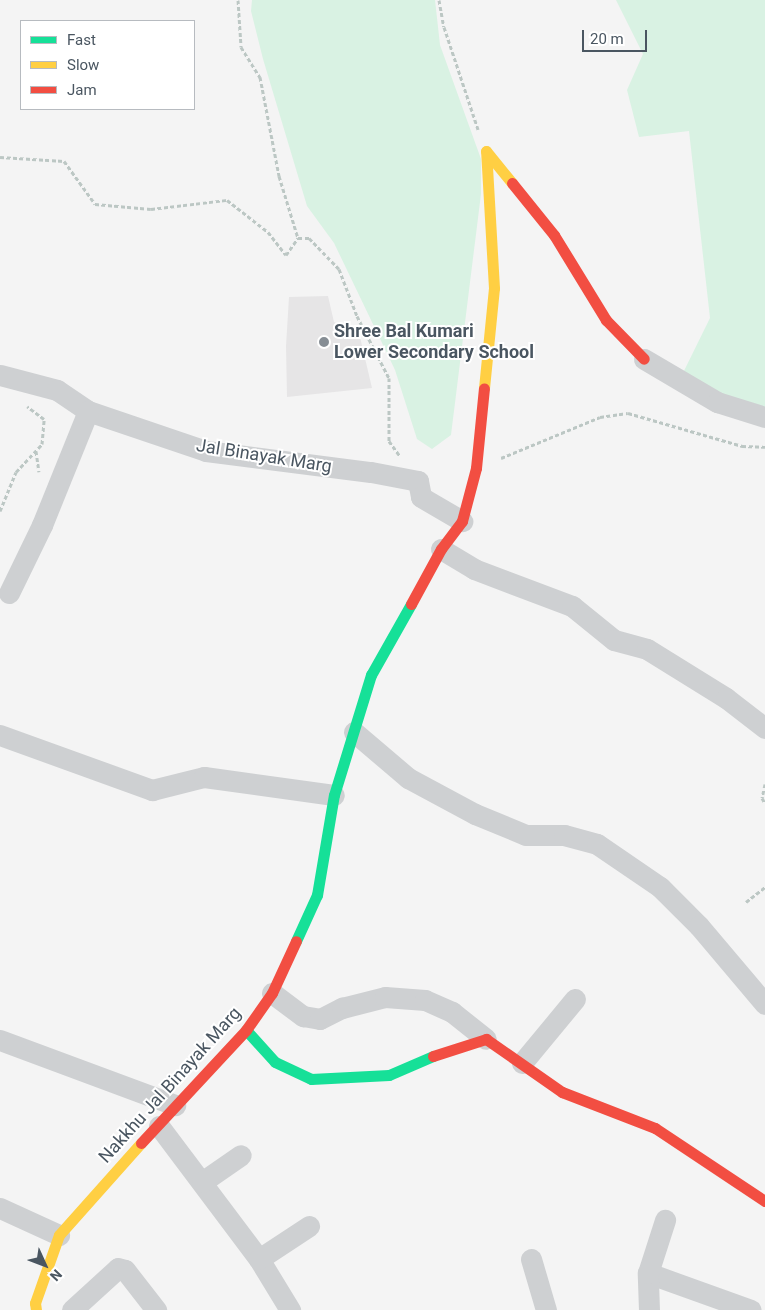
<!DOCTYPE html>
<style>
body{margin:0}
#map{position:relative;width:765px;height:1310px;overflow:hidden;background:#f4f4f4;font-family:Roboto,sans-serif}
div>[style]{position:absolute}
.education>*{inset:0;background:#e6e5e6}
.green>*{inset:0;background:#d9f2e3}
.path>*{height:3px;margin-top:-1.5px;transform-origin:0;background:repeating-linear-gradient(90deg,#bcc7c4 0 4px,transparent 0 6.5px)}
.street>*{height:21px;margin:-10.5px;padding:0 10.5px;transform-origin:10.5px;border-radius:10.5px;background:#ced0d2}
.fast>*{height:11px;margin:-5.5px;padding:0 5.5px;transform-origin:5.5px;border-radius:5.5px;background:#16e098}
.slow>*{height:11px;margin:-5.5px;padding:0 5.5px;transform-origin:5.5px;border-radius:5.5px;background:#ffcf43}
.jam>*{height:11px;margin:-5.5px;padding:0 5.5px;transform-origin:5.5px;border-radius:5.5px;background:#f24e42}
.dots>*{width:14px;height:14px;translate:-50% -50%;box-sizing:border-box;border:2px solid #fff;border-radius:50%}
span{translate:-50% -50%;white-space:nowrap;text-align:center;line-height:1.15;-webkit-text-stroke:4px #fff;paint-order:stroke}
.poi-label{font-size:18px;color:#4a5661;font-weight:700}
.left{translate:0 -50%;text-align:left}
.street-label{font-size:18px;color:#4a5661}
.legend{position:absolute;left:20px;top:20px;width:175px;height:90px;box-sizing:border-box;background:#fff;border:1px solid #b7bbc0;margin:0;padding:6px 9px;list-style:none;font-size:15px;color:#4a5661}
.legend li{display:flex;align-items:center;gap:10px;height:25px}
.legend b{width:25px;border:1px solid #b7bbc0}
.north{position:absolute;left:20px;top:1240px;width:50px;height:50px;-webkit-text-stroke:4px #fff;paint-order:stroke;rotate:133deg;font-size:14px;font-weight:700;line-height:20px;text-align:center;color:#4a5661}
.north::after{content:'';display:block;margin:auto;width:18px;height:22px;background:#4a5661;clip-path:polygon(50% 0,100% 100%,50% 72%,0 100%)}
.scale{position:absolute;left:582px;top:30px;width:65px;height:22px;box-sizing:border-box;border:2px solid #4a5661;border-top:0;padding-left:6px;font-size:15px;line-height:18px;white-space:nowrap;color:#4a5661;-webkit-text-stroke:4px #fff;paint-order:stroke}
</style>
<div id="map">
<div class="education">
<div style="clip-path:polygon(328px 296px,334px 322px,360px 337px,372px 388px,287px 397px,286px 346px,289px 297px)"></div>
</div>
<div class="green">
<div style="clip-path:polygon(252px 0,435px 0,440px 45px,481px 159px,481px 194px,451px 435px,432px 449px,417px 439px,395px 370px,334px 243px,307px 206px,263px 59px,251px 11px)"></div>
<div style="clip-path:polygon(616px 0,765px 0,765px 425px,680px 379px,710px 318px,689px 131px,639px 137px,627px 90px,643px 54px)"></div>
</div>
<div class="path">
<div style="left:238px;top:0;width:47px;rotate:86.3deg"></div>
<div style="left:241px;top:47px;width:36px;rotate:58deg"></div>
<div style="left:260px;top:77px;width:101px;rotate:79.1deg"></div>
<div style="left:279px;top:176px;width:65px;rotate:73deg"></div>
<div style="left:439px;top:0;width:27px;rotate:80deg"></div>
<div style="left:444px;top:27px;width:108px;rotate:71.6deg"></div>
<div style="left:0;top:157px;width:64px;rotate:3.6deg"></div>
<div style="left:64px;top:161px;width:53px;rotate:54.2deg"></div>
<div style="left:95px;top:204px;width:56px;rotate:5.1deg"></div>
<div style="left:151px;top:209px;width:77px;rotate:-6.8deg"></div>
<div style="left:227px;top:200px;width:52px;rotate:38deg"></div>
<div style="left:268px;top:232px;width:29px;rotate:52deg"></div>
<div style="left:286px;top:255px;width:21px;rotate:-55deg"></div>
<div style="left:298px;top:238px;width:11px"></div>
<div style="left:309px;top:238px;width:43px;rotate:45.9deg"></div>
<div style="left:339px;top:269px;width:50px;rotate:69deg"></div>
<div style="left:357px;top:316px;width:70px;rotate:62.7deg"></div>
<div style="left:389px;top:378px;width:63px;rotate:90deg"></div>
<div style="left:389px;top:441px;width:19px;rotate:54deg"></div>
<div style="left:36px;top:451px;width:21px;rotate:82deg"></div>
<div style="left:501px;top:458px;width:107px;rotate:-22.5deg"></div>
<div style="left:600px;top:417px;width:28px;rotate:-8deg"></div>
<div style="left:628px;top:413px;width:119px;rotate:16.1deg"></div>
<div style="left:742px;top:446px;width:23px;rotate:2deg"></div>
<div style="left:0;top:511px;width:42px;rotate:-67.7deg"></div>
<div style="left:16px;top:472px;width:38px;rotate:-47deg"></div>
<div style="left:42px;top:444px;width:25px;rotate:-85deg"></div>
<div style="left:44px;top:419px;width:21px;rotate:-143deg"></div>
<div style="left:765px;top:784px;width:14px;rotate:102deg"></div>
<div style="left:762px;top:798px;width:6px;rotate:59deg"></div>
<div style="left:746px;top:902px;width:24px;rotate:-38deg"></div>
</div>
<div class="street">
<div style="left:644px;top:359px;width:85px;rotate:30.5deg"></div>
<div style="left:717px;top:402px;width:50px;rotate:17.4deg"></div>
<div style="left:0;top:375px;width:59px;rotate:14.7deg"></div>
<div style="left:57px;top:390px;width:37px;rotate:34deg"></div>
<div style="left:88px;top:411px;width:125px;rotate:18.7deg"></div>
<div style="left:206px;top:451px;width:166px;rotate:7.3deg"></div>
<div style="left:371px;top:472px;width:48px;rotate:10.8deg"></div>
<div style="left:418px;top:481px;width:16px;rotate:79deg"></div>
<div style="left:421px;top:497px;width:48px;rotate:30.3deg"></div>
<div style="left:441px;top:549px;width:39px;rotate:31deg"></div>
<div style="left:474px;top:569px;width:105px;rotate:20.7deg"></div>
<div style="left:572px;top:606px;width:54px;rotate:39deg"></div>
<div style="left:614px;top:640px;width:34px;rotate:15deg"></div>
<div style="left:647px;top:649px;width:93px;rotate:31.8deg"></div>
<div style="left:726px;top:698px;width:49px;rotate:37.6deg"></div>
<div style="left:9px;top:593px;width:76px;rotate:-64.1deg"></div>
<div style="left:42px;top:525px;width:123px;rotate:-68deg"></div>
<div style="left:354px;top:732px;width:71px;rotate:40.4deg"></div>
<div style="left:408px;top:778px;width:76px;rotate:28.2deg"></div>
<div style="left:475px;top:814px;width:55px;rotate:22.4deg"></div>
<div style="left:526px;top:835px;width:38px"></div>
<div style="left:564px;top:835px;width:34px;rotate:15deg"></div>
<div style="left:597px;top:844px;width:76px;rotate:34.3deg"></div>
<div style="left:660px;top:887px;width:55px;rotate:45deg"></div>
<div style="left:699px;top:926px;width:102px;rotate:49.8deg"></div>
<div style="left:0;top:735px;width:162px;rotate:19.9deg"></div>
<div style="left:152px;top:790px;width:54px;rotate:-14deg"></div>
<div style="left:204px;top:777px;width:131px;rotate:7.9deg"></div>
<div style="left:272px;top:993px;width:39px;rotate:37deg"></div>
<div style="left:303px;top:1016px;width:17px;rotate:10deg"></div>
<div style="left:320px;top:1019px;width:25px;rotate:-27deg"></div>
<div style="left:342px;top:1008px;width:44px;rotate:-14.3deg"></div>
<div style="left:385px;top:997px;width:40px;rotate:4.3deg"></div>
<div style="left:425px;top:1000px;width:30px;rotate:24deg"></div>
<div style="left:452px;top:1012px;width:43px;rotate:38.5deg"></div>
<div style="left:0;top:1040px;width:187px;rotate:20.4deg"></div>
<div style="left:522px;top:1063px;width:83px;rotate:-50.4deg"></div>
<div style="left:159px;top:1126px;width:166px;rotate:53.1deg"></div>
<div style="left:259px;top:1259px;width:60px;rotate:58.7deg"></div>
<div style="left:202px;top:1182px;width:47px;rotate:-34.7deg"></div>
<div style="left:0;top:1208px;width:65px;rotate:24.6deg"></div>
<div style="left:259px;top:1259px;width:60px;rotate:-33.4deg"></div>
<div style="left:531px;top:1259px;width:53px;rotate:73.6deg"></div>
<div style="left:648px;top:1273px;width:109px;rotate:19.8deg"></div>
<div style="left:72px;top:1310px;width:62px;rotate:-42.4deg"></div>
<div style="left:118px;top:1268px;width:7px;rotate:16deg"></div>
<div style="left:125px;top:1270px;width:51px;rotate:52.2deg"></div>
<div style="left:649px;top:1310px;width:37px;rotate:-92deg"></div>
<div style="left:648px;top:1273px;width:56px;rotate:-72.2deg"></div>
</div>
<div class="fast">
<div style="left:296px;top:941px;width:51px;rotate:-65.5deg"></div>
<div style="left:317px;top:895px;width:101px;rotate:-80.4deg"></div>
<div style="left:334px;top:795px;width:126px;rotate:-72.9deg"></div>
<div style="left:371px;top:675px;width:81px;rotate:-60.6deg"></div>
<div style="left:246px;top:1030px;width:43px;rotate:47.8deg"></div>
<div style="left:275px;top:1062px;width:40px;rotate:25deg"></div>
<div style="left:311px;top:1079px;width:78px;rotate:-2.9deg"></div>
<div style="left:389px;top:1075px;width:48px;rotate:-23.4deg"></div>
</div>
<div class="slow">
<div style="left:484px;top:388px;width:100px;rotate:-84.3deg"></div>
<div style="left:494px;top:288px;width:137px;rotate:-93.3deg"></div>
<div style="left:486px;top:151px;width:41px;rotate:50.9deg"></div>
<div style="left:36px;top:1310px;width:7px;rotate:-98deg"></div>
<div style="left:35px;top:1303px;width:72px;rotate:-70.6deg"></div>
<div style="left:59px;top:1235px;width:123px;rotate:-48.3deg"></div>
</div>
<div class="jam">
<div style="left:512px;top:183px;width:67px;rotate:51.1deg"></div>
<div style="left:554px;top:235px;width:100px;rotate:58.5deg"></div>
<div style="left:606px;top:320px;width:54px;rotate:45.7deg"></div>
<div style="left:411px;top:604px;width:63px;rotate:-61.4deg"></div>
<div style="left:441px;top:549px;width:35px;rotate:-53deg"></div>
<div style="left:462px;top:521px;width:55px;rotate:-75.2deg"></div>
<div style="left:476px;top:468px;width:80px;rotate:-84.3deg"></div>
<div style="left:433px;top:1056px;width:56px;rotate:-17.8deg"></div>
<div style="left:486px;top:1039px;width:93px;rotate:34.9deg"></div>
<div style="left:562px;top:1092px;width:100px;rotate:21.2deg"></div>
<div style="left:655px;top:1128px;width:132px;rotate:33.6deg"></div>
<div style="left:141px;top:1143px;width:154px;rotate:-47.1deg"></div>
<div style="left:246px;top:1030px;width:45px;rotate:-54.9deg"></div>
<div style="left:272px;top:993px;width:57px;rotate:-65.2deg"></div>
</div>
<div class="dots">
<div style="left:324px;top:342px;background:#868d94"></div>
</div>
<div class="poi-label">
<span class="left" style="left:334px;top:342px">Shree Bal Kumari<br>Lower Secondary School</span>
</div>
<div class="street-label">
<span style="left:264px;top:456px;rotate:9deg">Jal Binayak Marg</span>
<span style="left:170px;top:1085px;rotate:-48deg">Nakkhu Jal Binayak Marg</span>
</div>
<ul class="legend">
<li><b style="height:6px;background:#16e098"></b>Fast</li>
<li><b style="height:6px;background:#ffcf43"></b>Slow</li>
<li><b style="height:6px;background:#f24e42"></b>Jam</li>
</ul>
<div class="north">N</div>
<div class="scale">20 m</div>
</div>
